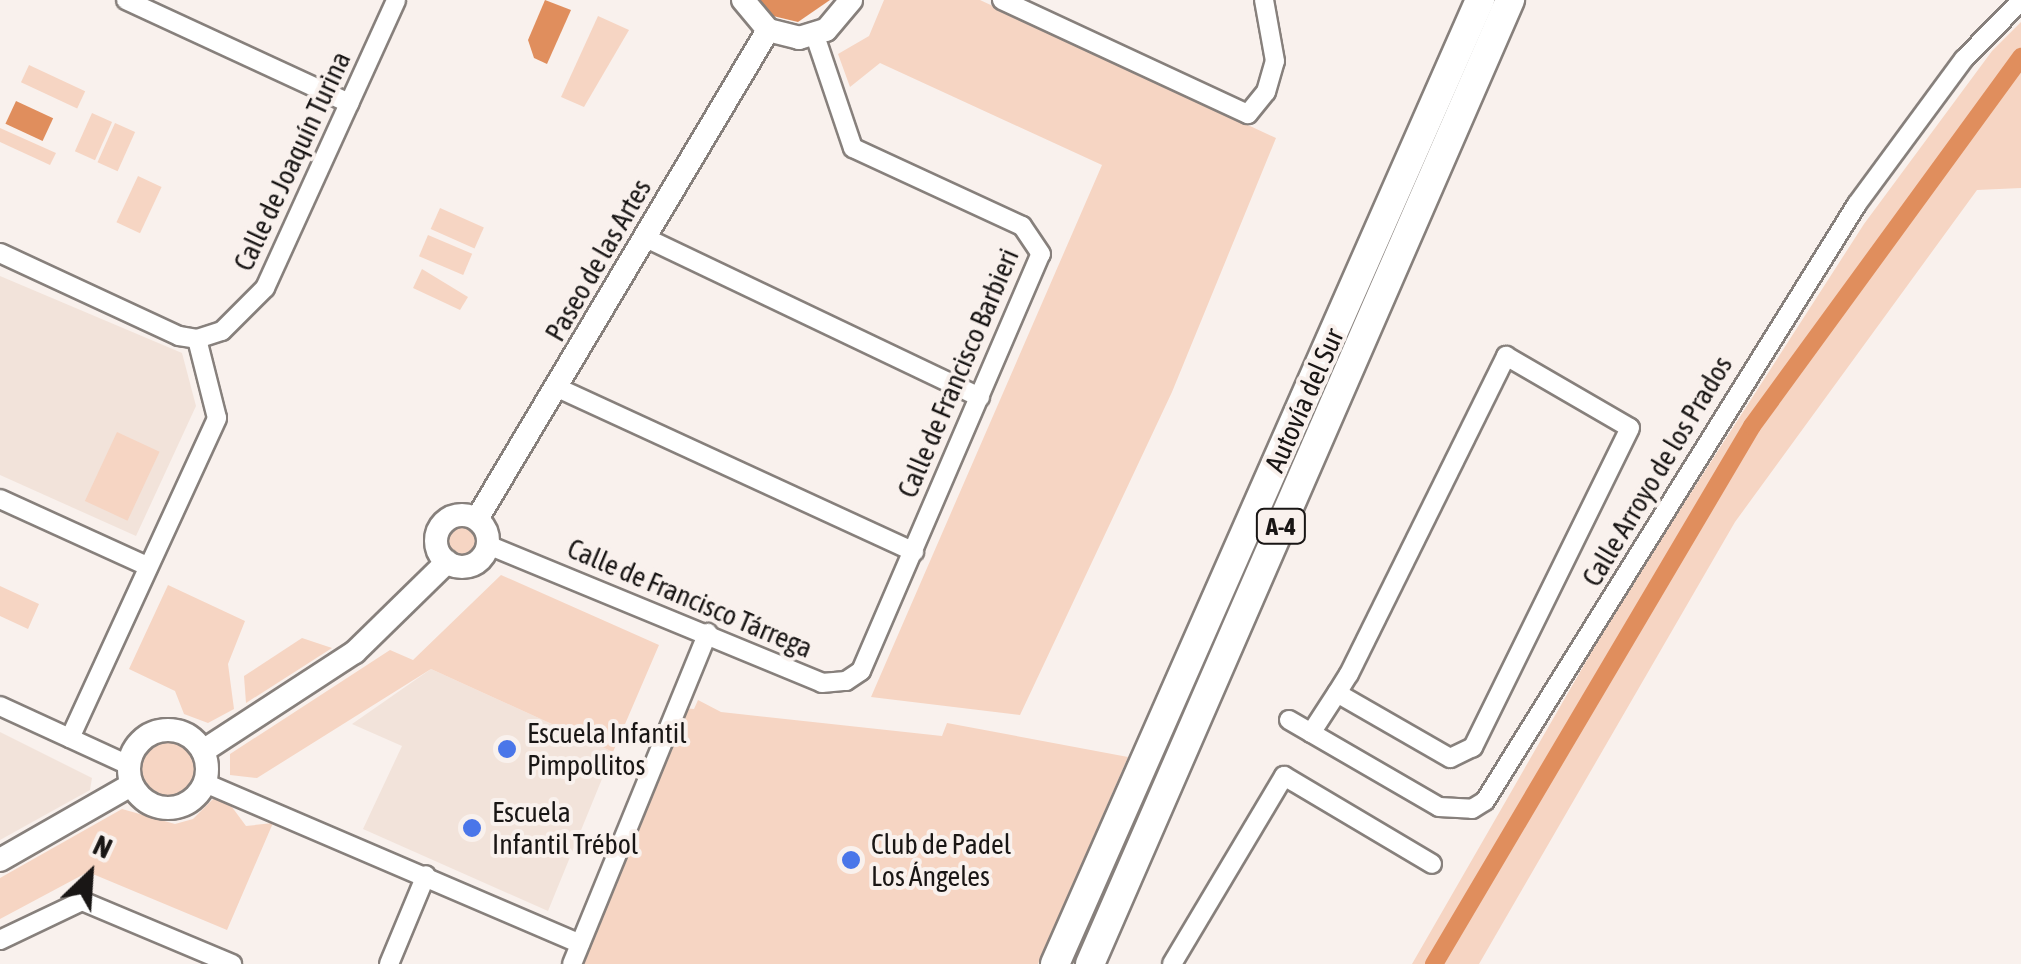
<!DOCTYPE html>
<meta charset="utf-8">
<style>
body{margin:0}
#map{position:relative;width:2021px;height:964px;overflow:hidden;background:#f9f1ed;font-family:"Asap Condensed",sans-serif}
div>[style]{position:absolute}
.built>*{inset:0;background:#f2e3da}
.green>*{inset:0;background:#f6d5c3;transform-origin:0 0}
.round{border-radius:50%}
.water>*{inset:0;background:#e08e5d;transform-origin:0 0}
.canal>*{height:18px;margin:-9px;padding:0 9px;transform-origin:9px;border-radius:9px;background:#e08e5d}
.roads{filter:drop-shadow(2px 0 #87807c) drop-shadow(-2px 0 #87807c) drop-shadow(0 2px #87807c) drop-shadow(0 -2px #87807c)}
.minor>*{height:18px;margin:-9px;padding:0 9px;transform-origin:9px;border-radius:9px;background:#fff}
.major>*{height:22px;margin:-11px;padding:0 11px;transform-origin:11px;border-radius:11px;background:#fff}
.major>.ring{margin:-11px;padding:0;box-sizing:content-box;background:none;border:22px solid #fff;border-radius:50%}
.highway>*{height:28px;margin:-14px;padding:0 14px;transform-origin:14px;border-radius:14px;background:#fff}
.dots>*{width:28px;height:28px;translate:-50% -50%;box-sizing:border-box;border:5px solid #f9f1ed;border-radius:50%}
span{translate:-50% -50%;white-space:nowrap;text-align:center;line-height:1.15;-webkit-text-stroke:8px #f9f1ed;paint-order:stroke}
.shield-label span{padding:2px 8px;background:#f9f1ed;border:2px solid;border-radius:8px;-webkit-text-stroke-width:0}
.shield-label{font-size:25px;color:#191615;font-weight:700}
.street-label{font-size:28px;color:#191615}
.poi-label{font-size:28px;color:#191615}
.left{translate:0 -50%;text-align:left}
.north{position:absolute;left:40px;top:824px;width:100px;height:100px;-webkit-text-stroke:8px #f9f1ed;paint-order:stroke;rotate:25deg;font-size:28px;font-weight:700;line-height:40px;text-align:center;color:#191615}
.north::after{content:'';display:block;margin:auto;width:35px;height:45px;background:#191615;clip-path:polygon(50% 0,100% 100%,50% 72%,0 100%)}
</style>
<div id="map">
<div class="built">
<div style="clip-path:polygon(0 276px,182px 353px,196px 406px,136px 536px,0 475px)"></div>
<div style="clip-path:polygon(431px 669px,613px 752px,548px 911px,363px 829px,402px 746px,352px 724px)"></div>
<div style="clip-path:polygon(0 732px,92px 778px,90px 790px,0 840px)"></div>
</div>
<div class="green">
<div style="clip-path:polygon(884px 0,980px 0,1276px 138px,1172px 392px,1020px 715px,871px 697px,1102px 165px,880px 63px,850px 87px,838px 54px,869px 36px)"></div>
<div style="clip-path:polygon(598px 16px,629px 30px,584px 107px,561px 97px)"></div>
<div style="clip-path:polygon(2021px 22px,2021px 188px,1977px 190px,1735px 522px,1479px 964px,1412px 964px,1618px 606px,1864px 224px,1992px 51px)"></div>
<div style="left:29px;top:65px;width:62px;height:19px;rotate:25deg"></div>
<div style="left:92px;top:113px;width:22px;height:42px;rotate:24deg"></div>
<div style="left:115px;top:123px;width:22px;height:43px;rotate:24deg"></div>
<div style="clip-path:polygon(0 128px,56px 153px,50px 165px,0 142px)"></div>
<div style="left:138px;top:176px;width:26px;height:51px;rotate:25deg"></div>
<div style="left:440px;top:208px;width:48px;height:23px;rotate:24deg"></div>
<div style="left:428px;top:235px;width:48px;height:23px;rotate:23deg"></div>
<div style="clip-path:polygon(422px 269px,468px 297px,460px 310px,413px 288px)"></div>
<div style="left:117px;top:432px;width:47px;height:76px;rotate:25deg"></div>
<div class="round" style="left:447px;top:527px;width:30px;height:30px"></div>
<div style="clip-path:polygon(501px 575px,659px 645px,613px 752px,431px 669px,257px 778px,230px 775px,230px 754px,390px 650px,413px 660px)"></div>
<div style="clip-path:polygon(168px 585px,245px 621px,228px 664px,234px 709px,208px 723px,184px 714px,175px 691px,129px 669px)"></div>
<div style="clip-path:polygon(0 586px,39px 604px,28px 629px,0 616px)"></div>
<div style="clip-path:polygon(302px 638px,332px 648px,246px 703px,244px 676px)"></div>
<div style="clip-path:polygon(698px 700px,721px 712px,942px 736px,947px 723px,1128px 757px,1038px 964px,576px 964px,682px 708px,694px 709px)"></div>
<div class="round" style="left:138px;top:741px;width:60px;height:60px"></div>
<div style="clip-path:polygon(215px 797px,229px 803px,246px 826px,273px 823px,227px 930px,88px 872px,0 919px,0 878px,122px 809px,175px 824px,193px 819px)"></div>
</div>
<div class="water">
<div style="clip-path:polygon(545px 0,571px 10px,547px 64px,534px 58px,528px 40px)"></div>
<div style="clip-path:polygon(760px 0,830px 0,798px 22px,773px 16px)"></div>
<div style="left:16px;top:101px;width:41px;height:25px;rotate:25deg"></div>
</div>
<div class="canal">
<div style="left:1434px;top:964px;width:625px;rotate:-59.41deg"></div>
<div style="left:1752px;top:426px;width:457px;rotate:-53.9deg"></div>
</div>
<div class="roads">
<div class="minor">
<div style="left:126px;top:0;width:246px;rotate:24.8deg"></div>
<div style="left:1002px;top:0;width:271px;rotate:24.9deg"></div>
<div style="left:1248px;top:114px;width:28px;rotate:-51deg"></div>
<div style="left:1266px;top:92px;width:32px;rotate:-74deg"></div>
<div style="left:1275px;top:61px;width:62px;rotate:-100.2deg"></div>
<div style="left:646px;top:238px;width:370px;rotate:25.5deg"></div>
<div style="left:0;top:253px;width:197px;rotate:24.9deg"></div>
<div style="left:179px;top:336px;width:18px;rotate:9deg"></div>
<div style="left:197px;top:339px;width:26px;rotate:-18deg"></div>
<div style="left:222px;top:331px;width:61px;rotate:-45deg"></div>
<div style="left:265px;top:288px;width:316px;rotate:-65.5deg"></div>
<div style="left:558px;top:388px;width:392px;rotate:24.7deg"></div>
<div style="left:0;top:499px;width:162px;rotate:24.5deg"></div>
<div style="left:488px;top:545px;width:361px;rotate:22.4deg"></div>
<div style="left:822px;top:683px;width:24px;rotate:-5deg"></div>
<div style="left:846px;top:681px;width:18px;rotate:-34deg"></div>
<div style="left:861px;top:671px;width:454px;rotate:-66.7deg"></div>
<div style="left:1041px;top:254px;width:34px;rotate:-124deg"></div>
<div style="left:1022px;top:226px;width:186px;rotate:-155.2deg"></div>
<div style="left:853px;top:148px;width:118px;rotate:-108.7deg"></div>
<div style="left:0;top:706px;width:141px;rotate:24.7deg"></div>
<div style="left:1289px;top:720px;width:173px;rotate:30.1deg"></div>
<div style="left:1439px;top:807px;width:33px;rotate:3deg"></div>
<div style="left:1472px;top:809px;width:15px;rotate:-32deg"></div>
<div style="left:1485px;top:801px;width:703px;rotate:-58.07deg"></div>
<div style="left:1857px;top:204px;width:180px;rotate:-53.6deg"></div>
<div style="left:1964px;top:59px;width:81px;rotate:-45.5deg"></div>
<div style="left:1311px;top:733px;width:48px;rotate:-57deg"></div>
<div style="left:1337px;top:693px;width:22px;rotate:-58deg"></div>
<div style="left:1349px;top:674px;width:355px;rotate:-63.7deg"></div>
<div style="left:1506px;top:356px;width:143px;rotate:30.1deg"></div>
<div style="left:1630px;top:428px;width:356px;rotate:116.2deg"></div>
<div style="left:1473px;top:747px;width:25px;rotate:154deg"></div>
<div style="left:1450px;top:758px;width:130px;rotate:-150.1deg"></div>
<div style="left:70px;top:738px;width:352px;rotate:-65.3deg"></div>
<div style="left:217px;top:418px;width:81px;rotate:-104.2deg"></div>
<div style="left:205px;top:783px;width:408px;rotate:23.2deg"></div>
<div style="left:0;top:940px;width:91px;rotate:-25.4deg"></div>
<div style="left:82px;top:901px;width:163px;rotate:22.8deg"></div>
<div style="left:389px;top:964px;width:96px;rotate:-67.4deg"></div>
<div style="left:572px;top:964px;width:358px;rotate:-67.7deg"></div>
<div style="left:1172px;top:964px;width:219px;rotate:-59.2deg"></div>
<div style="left:1284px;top:776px;width:172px;rotate:30.7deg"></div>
</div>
<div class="major">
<div style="left:743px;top:0;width:39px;rotate:50deg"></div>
<div style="left:768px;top:30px;width:32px;rotate:14deg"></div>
<div style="left:799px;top:38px;width:28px;rotate:-17deg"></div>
<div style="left:826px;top:30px;width:39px;rotate:-50deg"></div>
<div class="ring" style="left:436px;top:515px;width:30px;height:30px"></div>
<div style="left:477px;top:519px;width:569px;rotate:-59.24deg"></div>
<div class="ring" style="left:129px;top:730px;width:56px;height:56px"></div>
<div style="left:203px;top:751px;width:181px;rotate:-33.1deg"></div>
<div style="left:355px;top:652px;width:129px;rotate:-44.4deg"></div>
<div style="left:0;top:860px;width:151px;rotate:-29.8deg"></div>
</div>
<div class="highway">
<div style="left:1055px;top:964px;width:1054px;rotate:-66.21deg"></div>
<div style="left:1090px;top:964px;width:1052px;rotate:-66.46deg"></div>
</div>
</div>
<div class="dots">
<div style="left:507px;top:749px;background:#4a76e9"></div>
<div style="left:472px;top:828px;background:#4a76e9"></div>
<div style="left:851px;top:860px;background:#4a76e9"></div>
</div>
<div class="shield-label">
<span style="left:1281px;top:526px">A-4</span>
</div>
<div class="street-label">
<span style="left:292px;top:161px;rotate:-65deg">Calle de Joaquín Turina</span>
<span style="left:598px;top:260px;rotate:-60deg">Paseo de las Artes</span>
<span style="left:958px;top:373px;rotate:-67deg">Calle de Francisco Barbieri</span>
<span style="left:1304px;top:400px;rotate:-66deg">Autovía del Sur</span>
<span style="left:1657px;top:471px;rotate:-59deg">Calle Arroyo de los Prados</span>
<span style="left:690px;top:598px;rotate:23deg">Calle de Francisco Tárrega</span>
</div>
<div class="poi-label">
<span class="left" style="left:527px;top:749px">Escuela Infantil<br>Pimpollitos</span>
<span class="left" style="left:492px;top:828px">Escuela<br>Infantil Trébol</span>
<span class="left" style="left:871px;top:860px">Club de Padel<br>Los Ángeles</span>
</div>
<div class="north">N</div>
</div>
